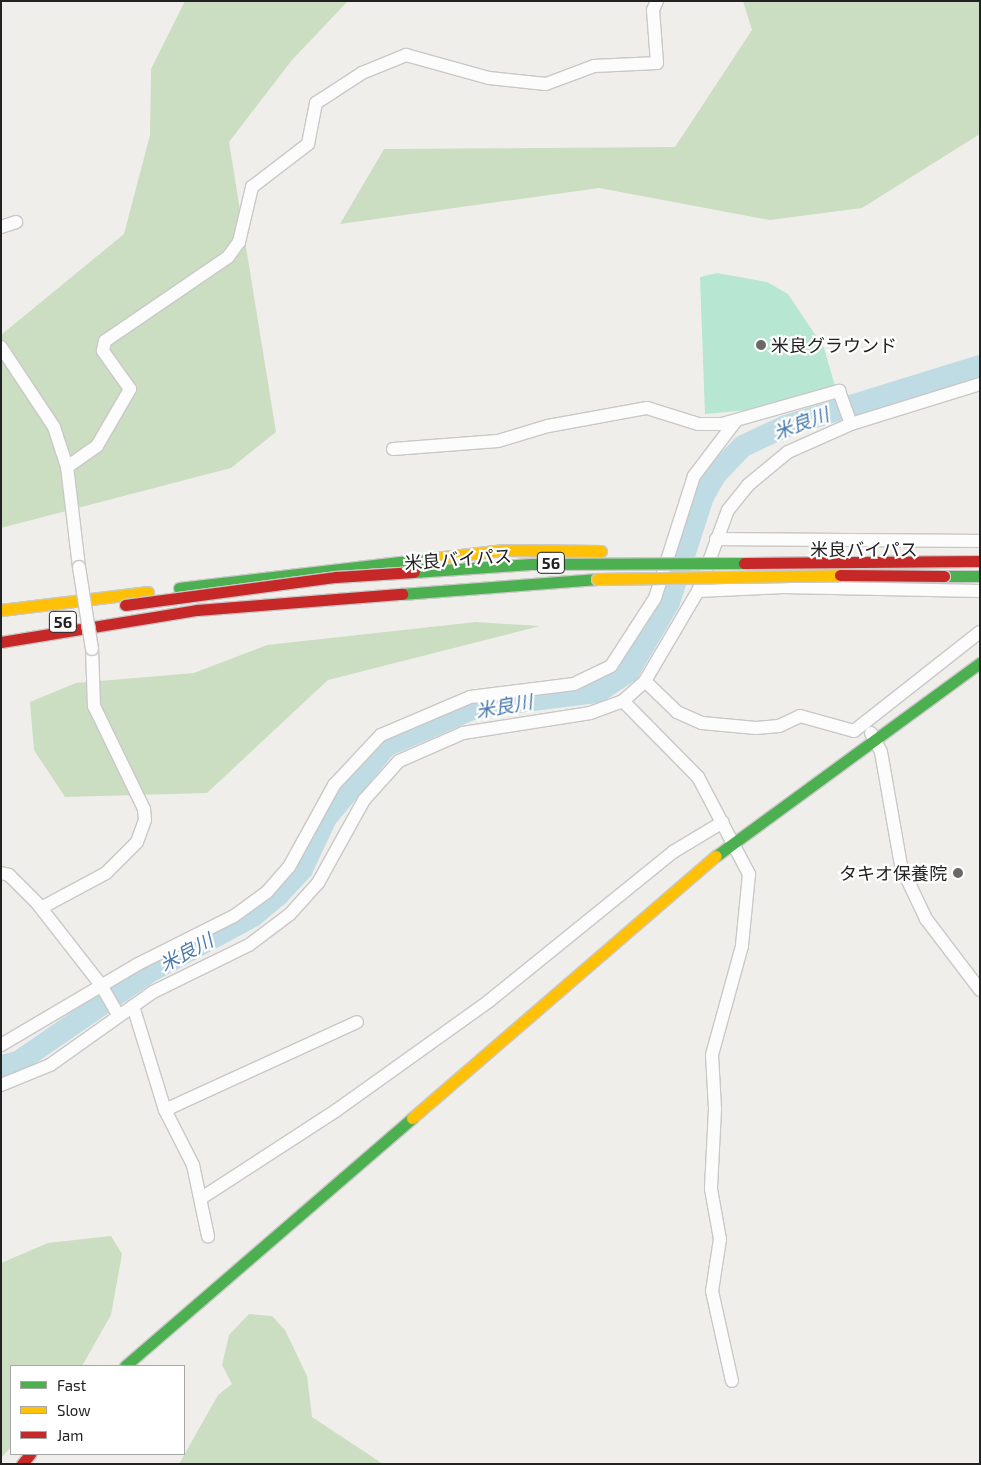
<!DOCTYPE html>
<meta charset="utf-8">
<style>
body{margin:0}
#map{position:relative;width:981px;height:1465px;overflow:hidden;background:#f0eeeb;font-family:"Exo 2","Noto Sans JP",sans-serif}
div>[style]{position:absolute}
.forest>*{inset:0;background:#cbdec1}
.pitch>*{inset:0;background:#b7e6d2}
.river>*{height:22px;margin:-11px;padding:0 11px;transform-origin:11px;border-radius:11px;background:#bfdbe3}
.roads{filter:drop-shadow(1px 0 #c9c8c7) drop-shadow(-1px 0 #c9c8c7) drop-shadow(0 1px #c9c8c7) drop-shadow(0 -1px #c9c8c7)}
.street>*{height:12px;margin:-6px;padding:0 6px;transform-origin:6px;border-radius:6px;background:#fdfcfc}
.fast>*{height:11px;margin:-5.5px;padding:0 5.5px;transform-origin:5.5px;border-radius:5.5px;background:#4caf50}
.slow>*{height:11px;margin:-5.5px;padding:0 5.5px;transform-origin:5.5px;border-radius:5.5px;background:#ffc107}
.jam>*{height:11px;margin:-5.5px;padding:0 5.5px;transform-origin:5.5px;border-radius:5.5px;background:#c62828}
.bridges{filter:drop-shadow(1px 0 #c9c8c7) drop-shadow(-1px 0 #c9c8c7) drop-shadow(0 1px #c9c8c7) drop-shadow(0 -1px #c9c8c7)}
.street-bridge>*{height:12px;margin:-6px;padding:0 6px;transform-origin:6px;border-radius:6px;background:#fdfcfc}
.fast-bridge>*{height:11px;margin:-5.5px;padding:0 5.5px;transform-origin:5.5px;border-radius:5.5px;background:#4caf50}
.slow-bridge>*{height:11px;margin:-5.5px;padding:0 5.5px;transform-origin:5.5px;border-radius:5.5px;background:#ffc107}
.jam-bridge>*{height:11px;margin:-5.5px;padding:0 5.5px;transform-origin:5.5px;border-radius:5.5px;background:#c62828}
.dots>*{width:14px;height:14px;translate:-50% -50%;box-sizing:border-box;border:2px solid #fff;border-radius:50%}
span{translate:-50% -50%;white-space:nowrap;text-align:center;line-height:1.15;-webkit-text-stroke:4.5px #fff;paint-order:stroke}
.shield-label span{padding:1px 4px;background:#fff;border:1px solid;border-radius:4px;-webkit-text-stroke-width:0}
.shield-label{font-size:16px;color:#222;font-weight:700}
.poi-label{font-size:18px;color:#222}
.left{translate:0 -50%;text-align:left}
.right{translate:-100% -50%;text-align:right}
.street-label{font-size:18px;color:#222}
.water-label{font-size:19px;color:#4a7aab;font-style:italic}
.frame{position:absolute;inset:0;border:2px solid #222;pointer-events:none}
.legend{position:absolute;left:10px;top:1365px;width:175px;height:90px;box-sizing:border-box;background:#fff;border:1px solid #a7a7a7;margin:0;padding:6px 9px;list-style:none;font-size:15px;color:#222}
.legend li{display:flex;align-items:center;gap:10px;height:25px}
.legend b{width:25px;border:1px solid #a7a7a7}
</style>
<div id="map">
<div class="forest">
<div style="clip-path:polygon(185px 1px,348px 1px,292px 60px,229px 142px,276px 432px,231px 468px,1px 528px,1px 335px,124px 234px,150px 135px,151px 69px)"></div>
<div style="clip-path:polygon(743px 1px,980px 1px,980px 134px,862px 208px,770px 220px,599px 188px,340px 224px,384px 149px,675px 147px,752px 30px)"></div>
<div style="clip-path:polygon(476px 622px,540px 626px,328px 680px,207px 793px,65px 797px,34px 750px,30px 702px,76px 683px,194px 673px,267px 645px)"></div>
<div style="clip-path:polygon(111px 1236px,122px 1254px,111px 1315px,82px 1366px,11px 1366px,11px 1447px,1px 1458px,1px 1263px,48px 1243px)"></div>
<div style="clip-path:polygon(249px 1314px,272px 1316px,285px 1330px,307px 1376px,312px 1417px,383px 1464px,179px 1464px,218px 1395px,232px 1384px,222px 1365px,229px 1335px)"></div>
</div>
<div class="pitch">
<div style="clip-path:polygon(717px 273px,767px 282px,788px 294px,824px 348px,835px 386px,747px 410px,705px 414px,700px 277px)"></div>
</div>
<div class="river">
<div style="left:1px;top:1066px;width:17px;rotate:-13deg"></div>
<div style="left:18px;top:1062px;width:159px;rotate:-34.5deg"></div>
<div style="left:149px;top:972px;width:118px;rotate:-28.3deg"></div>
<div style="left:253px;top:916px;width:33px;rotate:-40deg"></div>
<div style="left:278px;top:895px;width:35px;rotate:-47deg"></div>
<div style="left:302px;top:869px;width:56px;rotate:-64.8deg"></div>
<div style="left:326px;top:818px;width:94px;rotate:-50.2deg"></div>
<div style="left:386px;top:746px;width:99px;rotate:-23.2deg"></div>
<div style="left:477px;top:707px;width:122px;rotate:-7.1deg"></div>
<div style="left:598px;top:692px;width:37px;rotate:-34deg"></div>
<div style="left:629px;top:671px;width:80px;rotate:-59.9deg"></div>
<div style="left:669px;top:602px;width:110px;rotate:-72.1deg"></div>
<div style="left:703px;top:497px;width:25px;rotate:-61deg"></div>
<div style="left:715px;top:475px;width:40px;rotate:-46deg"></div>
<div style="left:743px;top:446px;width:47px;rotate:-24.9deg"></div>
<div style="left:786px;top:426px;width:203px;rotate:-17.2deg"></div>
</div>
<div class="roads">
<div class="street">
<div style="left:1px;top:227px;width:16px;rotate:-18deg"></div>
<div style="left:1px;top:347px;width:96px;rotate:56.5deg"></div>
<div style="left:54px;top:427px;width:42px;rotate:72deg"></div>
<div style="left:393px;top:449px;width:105px;rotate:-4.4deg"></div>
<div style="left:498px;top:441px;width:52px;rotate:-16.7deg"></div>
<div style="left:548px;top:426px;width:101px;rotate:-10.3deg"></div>
<div style="left:647px;top:408px;width:53px;rotate:17.4deg"></div>
<div style="left:698px;top:424px;width:24px"></div>
<div style="left:722px;top:424px;width:122px;rotate:-15.8deg"></div>
<div style="left:839px;top:391px;width:35px;rotate:70deg"></div>
<div style="left:716px;top:539px;width:264px;rotate:0.4deg"></div>
<div style="left:79px;top:567px;width:101px;rotate:-96.8deg"></div>
<div style="left:67px;top:467px;width:37px;rotate:-35deg"></div>
<div style="left:97px;top:446px;width:66px;rotate:-59.9deg"></div>
<div style="left:130px;top:389px;width:47px;rotate:-125.4deg"></div>
<div style="left:103px;top:351px;width:10px;rotate:-79deg"></div>
<div style="left:105px;top:341px;width:149px;rotate:-34.3deg"></div>
<div style="left:228px;top:257px;width:19px;rotate:-54deg"></div>
<div style="left:239px;top:242px;width:57px;rotate:-76.7deg"></div>
<div style="left:252px;top:187px;width:71px;rotate:-37.5deg"></div>
<div style="left:308px;top:144px;width:42px;rotate:-79deg"></div>
<div style="left:316px;top:103px;width:55px;rotate:-33.1deg"></div>
<div style="left:362px;top:73px;width:48px;rotate:-22.2deg"></div>
<div style="left:406px;top:55px;width:86px;rotate:15.5deg"></div>
<div style="left:489px;top:78px;width:57px;rotate:6deg"></div>
<div style="left:546px;top:84px;width:51px;rotate:-20.6deg"></div>
<div style="left:594px;top:66px;width:63px;rotate:-2.7deg"></div>
<div style="left:657px;top:63px;width:53px;rotate:-94.3deg"></div>
<div style="left:653px;top:10px;width:10px;rotate:-66deg"></div>
<div style="left:698px;top:591px;width:86px;rotate:-2.7deg"></div>
<div style="left:784px;top:587px;width:196px;rotate:1.2deg"></div>
<div style="left:645px;top:681px;width:45px;rotate:44.1deg"></div>
<div style="left:677px;top:712px;width:27px;rotate:24deg"></div>
<div style="left:702px;top:723px;width:54px;rotate:5.3deg"></div>
<div style="left:756px;top:728px;width:23px;rotate:-5deg"></div>
<div style="left:779px;top:726px;width:23px;rotate:-25deg"></div>
<div style="left:800px;top:716px;width:56px;rotate:15.5deg"></div>
<div style="left:854px;top:731px;width:160px;rotate:-38.2deg"></div>
<div style="left:623px;top:701px;width:107px;rotate:45.4deg"></div>
<div style="left:698px;top:777px;width:110px;rotate:62.3deg"></div>
<div style="left:749px;top:874px;width:72px;rotate:95.6deg"></div>
<div style="left:742px;top:946px;width:113px;rotate:105.4deg"></div>
<div style="left:712px;top:1055px;width:54px;rotate:86.8deg"></div>
<div style="left:715px;top:1109px;width:80px;rotate:92.9deg"></div>
<div style="left:711px;top:1189px;width:51px;rotate:79.8deg"></div>
<div style="left:720px;top:1239px;width:53px;rotate:98.7deg"></div>
<div style="left:712px;top:1291px;width:92px;rotate:77.5deg"></div>
<div style="left:871px;top:733px;width:21px;rotate:62deg"></div>
<div style="left:881px;top:752px;width:116px;rotate:80deg"></div>
<div style="left:901px;top:866px;width:59px;rotate:64.7deg"></div>
<div style="left:926px;top:919px;width:89px;rotate:52.7deg"></div>
<div style="left:1px;top:873px;width:8px;rotate:14deg"></div>
<div style="left:9px;top:875px;width:40px;rotate:45deg"></div>
<div style="left:37px;top:903px;width:104px;rotate:52deg"></div>
<div style="left:101px;top:985px;width:34px;rotate:60deg"></div>
<div style="left:41px;top:908px;width:74px;rotate:-28.3deg"></div>
<div style="left:106px;top:873px;width:44px;rotate:-45deg"></div>
<div style="left:137px;top:842px;width:23px;rotate:-70deg"></div>
<div style="left:145px;top:820px;width:11px;rotate:-95deg"></div>
<div style="left:144px;top:809px;width:114px;rotate:-115.9deg"></div>
<div style="left:94px;top:706px;width:57px;rotate:-92deg"></div>
<div style="left:133px;top:1006px;width:109px;rotate:72.9deg"></div>
<div style="left:165px;top:1110px;width:62px;rotate:63deg"></div>
<div style="left:193px;top:1165px;width:73px;rotate:78.1deg"></div>
<div style="left:1px;top:1045px;width:159px;rotate:-30.6deg"></div>
<div style="left:138px;top:964px;width:107px;rotate:-26.6deg"></div>
<div style="left:234px;top:916px;width:41px;rotate:-36deg"></div>
<div style="left:267px;top:892px;width:33px;rotate:-49deg"></div>
<div style="left:289px;top:867px;width:94px;rotate:-61.2deg"></div>
<div style="left:334px;top:785px;width:69px;rotate:-46.8deg"></div>
<div style="left:381px;top:735px;width:97px;rotate:-23.1deg"></div>
<div style="left:470px;top:697px;width:105px;rotate:-7.1deg"></div>
<div style="left:574px;top:684px;width:41px;rotate:-25.9deg"></div>
<div style="left:611px;top:666px;width:81px;rotate:-57.1deg"></div>
<div style="left:655px;top:598px;width:128px;rotate:-72.3deg"></div>
<div style="left:694px;top:476px;width:68px;rotate:-52.8deg"></div>
<div style="left:1px;top:1085px;width:53px;rotate:-22.2deg"></div>
<div style="left:50px;top:1065px;width:126px;rotate:-35.3deg"></div>
<div style="left:153px;top:992px;width:107px;rotate:-26.1deg"></div>
<div style="left:249px;top:945px;width:51px;rotate:-37.1deg"></div>
<div style="left:290px;top:914px;width:42px;rotate:-47.9deg"></div>
<div style="left:318px;top:883px;width:95px;rotate:-61deg"></div>
<div style="left:364px;top:800px;width:52px;rotate:-48.1deg"></div>
<div style="left:399px;top:761px;width:70px;rotate:-23.6deg"></div>
<div style="left:463px;top:733px;width:129px;rotate:-8.9deg"></div>
<div style="left:590px;top:713px;width:35px;rotate:-20deg"></div>
<div style="left:623px;top:701px;width:30px;rotate:-42deg"></div>
<div style="left:645px;top:681px;width:104px;rotate:-59.5deg"></div>
<div style="left:698px;top:591px;width:86px;rotate:-69.7deg"></div>
<div style="left:728px;top:510px;width:32px;rotate:-51deg"></div>
<div style="left:748px;top:485px;width:52px;rotate:-39.5deg"></div>
<div style="left:788px;top:452px;width:69px;rotate:-24deg"></div>
<div style="left:851px;top:424px;width:135px;rotate:-17.2deg"></div>
<div style="left:165px;top:1110px;width:211px;rotate:-24.6deg"></div>
<div style="left:203px;top:1197px;width:160px;rotate:-33deg"></div>
<div style="left:337px;top:1110px;width:187px;rotate:-35.6deg"></div>
<div style="left:489px;top:1001px;width:237px;rotate:-39deg"></div>
<div style="left:673px;top:852px;width:58px;rotate:-31deg"></div>
</div>
<div class="fast">
<div style="left:944px;top:576px;width:36px"></div>
<div style="left:179px;top:588px;width:250px;rotate:-6.7deg"></div>
<div style="left:402px;top:594px;width:196px;rotate:-4.4deg"></div>
<div style="left:716px;top:856px;width:327px;rotate:-36.2deg"></div>
<div style="left:125px;top:1366px;width:379px;rotate:-40.8deg"></div>
</div>
<div class="slow">
<div style="left:427px;top:559px;width:77px;rotate:-6.8deg"></div>
<div style="left:503px;top:550px;width:98px;rotate:0.6deg"></div>
<div style="left:1px;top:610px;width:148px;rotate:-7deg"></div>
<div style="left:412px;top:1118px;width:401px;rotate:-40.8deg"></div>
</div>
<div class="jam">
<div style="left:1px;top:642px;width:199px;rotate:-9.3deg"></div>
<div style="left:197px;top:610px;width:206px;rotate:-4.5deg"></div>
<div style="left:22px;top:1464px;width:13px;rotate:-51deg"></div>
</div>
</div>
<div class="bridges">
<div class="street-bridge">
<div style="left:79px;top:567px;width:83px;rotate:81deg"></div>
</div>
<div class="fast-bridge">
<div style="left:414px;top:572px;width:117px;rotate:-3.9deg"></div>
<div style="left:531px;top:564px;width:213px;rotate:-0.3deg"></div>
</div>
<div class="slow-bridge">
<div style="left:597px;top:579px;width:243px;rotate:-0.9deg"></div>
</div>
<div class="jam-bridge">
<div style="left:744px;top:563px;width:236px;rotate:-0.5deg"></div>
<div style="left:840px;top:575px;width:104px;rotate:0.6deg"></div>
<div style="left:125px;top:605px;width:213px;rotate:-7.6deg"></div>
<div style="left:336px;top:577px;width:78px;rotate:-3.7deg"></div>
</div>
</div>
<div class="dots">
<div style="left:761px;top:345px;background:#6a6968"></div>
<div style="left:958px;top:873px;background:#6a6968"></div>
</div>
<div class="shield-label">
<span style="left:551px;top:563px">56</span>
<span style="left:63px;top:622px">56</span>
</div>
<div class="poi-label">
<span class="left" style="left:771px;top:345px">米良グラウンド</span>
<span class="right" style="left:947px;top:873px">タキオ保養院</span>
</div>
<div class="street-label">
<span style="left:864px;top:549px">米良バイパス</span>
<span style="left:458px;top:559px;rotate:-4deg">米良バイパス</span>
</div>
<div class="water-label">
<span style="left:801px;top:423px;rotate:-20deg">米良川</span>
<span style="left:504px;top:706px;rotate:-10deg">米良川</span>
<span style="left:186px;top:952px;rotate:-28deg">米良川</span>
</div>
<div class="frame"></div>
<ul class="legend">
<li><b style="height:6px;background:#4caf50"></b>Fast</li>
<li><b style="height:6px;background:#ffc107"></b>Slow</li>
<li><b style="height:6px;background:#c62828"></b>Jam</li>
</ul>
</div>
